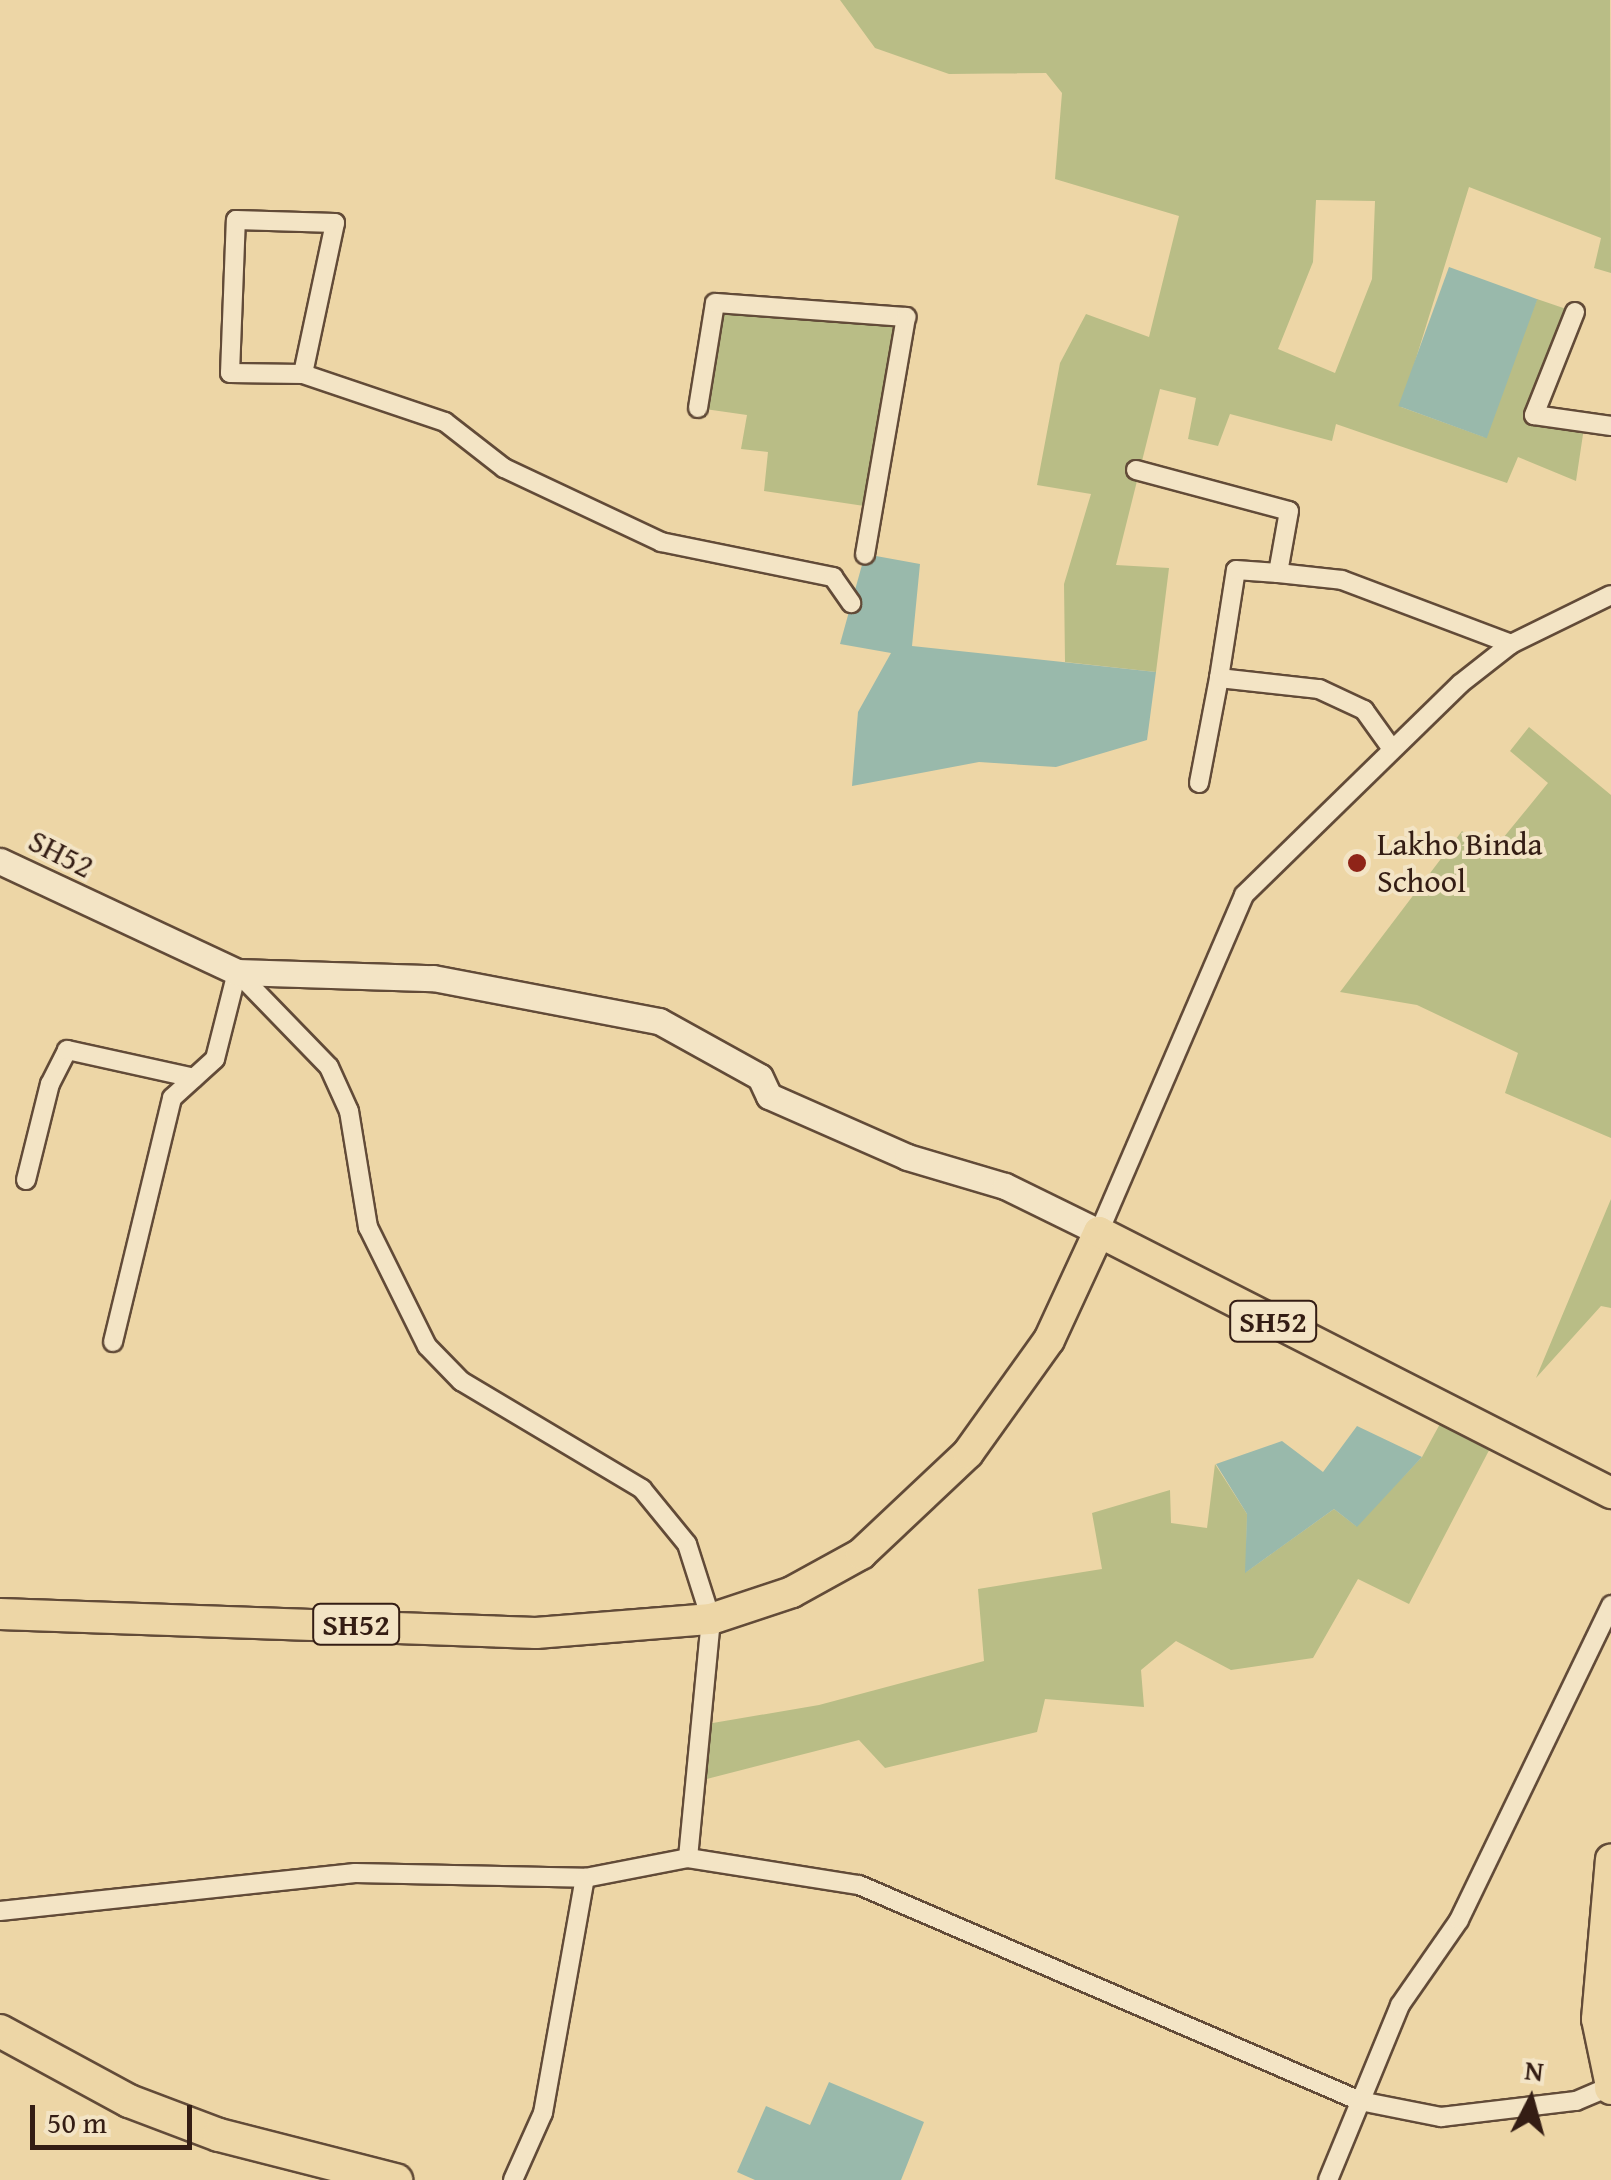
<!DOCTYPE html>
<style>
body{margin:0}
#map{position:relative;width:1611px;height:2180px;overflow:hidden;background:#edd6a6;font-family:"Gentium Book Plus",serif}
div>[style]{position:absolute}
.green>*{inset:0;background:#b9bd86}
.water>*{inset:0;background:#99b9ab;transform-origin:0 0}
.roads{filter:drop-shadow(2px 0 #624b38) drop-shadow(-2px 0 #624b38) drop-shadow(0 2px #624b38) drop-shadow(0 -2px #624b38)}
.street>*{height:18px;margin:-9px;padding:0 9px;transform-origin:9px;border-radius:9px;background:#f3e4c5}
.secondary>*{height:25px;margin:-12.5px;padding:0 12.5px;transform-origin:12.5px;border-radius:12.5px;background:#f3e4c5}
.primary>*{height:30px;margin:-15px;padding:0 15px;transform-origin:15px;border-radius:15px;background:#edd6a6}
.highway>*{height:32px;margin:-16px;padding:0 16px;transform-origin:16px;border-radius:16px;background:#edd6a6}
.dots>*{width:28px;height:28px;translate:-50% -50%;box-sizing:border-box;border:5px solid #f3e4c5;border-radius:50%}
span{translate:-50% -50%;white-space:nowrap;text-align:center;line-height:1.15;-webkit-text-stroke:8px #f3e4c5;paint-order:stroke}
.shield-label span{padding:2px 8px;background:#f3e4c5;border:2px solid;border-radius:8px;-webkit-text-stroke-width:0}
.shield-label{font-size:30px;color:#341d14;font-weight:700}
.poi-label{font-size:32px;color:#341d14}
.left{translate:0 -50%;text-align:left}
.street-label{font-size:32px;color:#341d14}
.north{position:absolute;left:1481px;top:2050px;width:100px;height:100px;-webkit-text-stroke:8px #f3e4c5;paint-order:stroke;rotate:6deg;font-size:28px;font-weight:700;line-height:40px;text-align:center;color:#341d14}
.north::after{content:'';display:block;margin:auto;width:35px;height:45px;background:#341d14;clip-path:polygon(50% 0,100% 100%,50% 72%,0 100%)}
.scale{position:absolute;left:30px;top:2105px;width:162px;height:45px;box-sizing:border-box;border:5px solid #341d14;border-top:0;padding-left:12px;font-size:30px;line-height:35px;white-space:nowrap;color:#341d14;-webkit-text-stroke:8px #f3e4c5;paint-order:stroke}
</style>
<div id="map">
<div class="green">
<div style="clip-path:polygon(evenodd,840px 0,1610px 0,1611px 273px,1594px 268px,1601px 238px,1469px 187px,1401px 407px,1484px 437px,1537px 299px,1575px 312px,1534px 414px,1585px 421px,1576px 481px,1518px 457px,1507px 483px,1336px 424px,1332px 441px,1230px 414px,1218px 446px,1188px 439px,1196px 398px,1160px 389px,1116px 565px,1169px 568px,1156px 672px,1065px 662px,1064px 584px,1091px 494px,1037px 485px,1060px 363px,1086px 314px,1149px 337px,1179px 216px,1055px 179px,1062px 93px,1046px 73px,949px 74px,875px 48px,840px 0,1316px 200px,1375px 201px,1372px 279px,1335px 373px,1278px 349px,1313px 262px,1316px 200px)"></div>
<div style="clip-path:polygon(715px 303px,906px 317px,871px 507px,764px 491px,768px 452px,741px 449px,747px 415px,698px 408px)"></div>
<div style="clip-path:polygon(1529px 727px,1611px 795px,1611px 1138px,1505px 1093px,1518px 1053px,1417px 1005px,1340px 992px,1462px 831px,1490px 854px,1548px 783px,1510px 751px)"></div>
<div style="clip-path:polygon(1611px 1199px,1611px 1308px,1601px 1306px,1536px 1378px)"></div>
<div style="clip-path:polygon(1448px 1409px,1497px 1435px,1409px 1604px,1358px 1579px,1313px 1658px,1231px 1670px,1176px 1641px,1141px 1670px,1144px 1707px,1045px 1699px,1037px 1732px,885px 1768px,859px 1740px,695px 1782px,701px 1725px,819px 1705px,984px 1661px,978px 1589px,1102px 1569px,1092px 1513px,1170px 1490px,1171px 1523px,1207px 1528px,1215px 1464px,1247px 1514px,1246px 1572px,1334px 1509px,1356px 1526px,1422px 1457px)"></div>
</div>
<div class="water">
<div style="left:1449px;top:267px;width:94px;height:148px;rotate:20deg"></div>
<div style="clip-path:polygon(865px 554px,920px 564px,912px 646px,1156px 672px,1147px 740px,1056px 767px,979px 762px,852px 786px,858px 712px,891px 653px,840px 644px)"></div>
<div style="clip-path:polygon(1357px 1426px,1422px 1457px,1357px 1527px,1334px 1509px,1245px 1573px,1247px 1514px,1216px 1464px,1282px 1441px,1323px 1472px)"></div>
<div style="clip-path:polygon(829px 2082px,924px 2122px,901px 2180px,755px 2180px,737px 2172px,766px 2106px,810px 2125px)"></div>
</div>
<div class="roads">
<div class="street">
<div style="left:1575px;top:312px;width:111px;rotate:111.7deg"></div>
<div style="left:1534px;top:415px;width:78px;rotate:8.1deg"></div>
<div style="left:303px;top:374px;width:73px;rotate:-179.2deg"></div>
<div style="left:230px;top:373px;width:153px;rotate:-87.8deg"></div>
<div style="left:236px;top:220px;width:99px;rotate:1.7deg"></div>
<div style="left:335px;top:223px;width:154px;rotate:102deg"></div>
<div style="left:303px;top:374px;width:150px;rotate:18.7deg"></div>
<div style="left:445px;top:422px;width:75px;rotate:37.9deg"></div>
<div style="left:504px;top:468px;width:174px;rotate:25.2deg"></div>
<div style="left:661px;top:542px;width:176px;rotate:11.5deg"></div>
<div style="left:833px;top:577px;width:32px;rotate:55deg"></div>
<div style="left:698px;top:408px;width:106px;rotate:-80.8deg"></div>
<div style="left:715px;top:303px;width:192px;rotate:4.2deg"></div>
<div style="left:906px;top:317px;width:241px;rotate:99.8deg"></div>
<div style="left:1136px;top:470px;width:158px;rotate:15deg"></div>
<div style="left:1289px;top:511px;width:63px;rotate:100.1deg"></div>
<div style="left:1278px;top:573px;width:64px;rotate:6.2deg"></div>
<div style="left:1342px;top:580px;width:181px;rotate:20.7deg"></div>
<div style="left:1219px;top:678px;width:109px;rotate:-81.1deg"></div>
<div style="left:1236px;top:570px;width:42px;rotate:4.1deg"></div>
<div style="left:1199px;top:783px;width:107px;rotate:-79.2deg"></div>
<div style="left:1219px;top:678px;width:101px;rotate:6.3deg"></div>
<div style="left:1319px;top:689px;width:50px;rotate:25deg"></div>
<div style="left:1364px;top:710px;width:48px;rotate:54.3deg"></div>
<div style="left:237px;top:972px;width:132px;rotate:45.9deg"></div>
<div style="left:329px;top:1067px;width:48px;rotate:65.6deg"></div>
<div style="left:349px;top:1111px;width:118px;rotate:80.7deg"></div>
<div style="left:368px;top:1227px;width:133px;rotate:63.6deg"></div>
<div style="left:427px;top:1346px;width:49px;rotate:45.8deg"></div>
<div style="left:461px;top:1381px;width:211px;rotate:30.8deg"></div>
<div style="left:642px;top:1489px;width:71px;rotate:50.7deg"></div>
<div style="left:687px;top:1544px;width:79px;rotate:72.3deg"></div>
<div style="left:711px;top:1619px;width:240px;rotate:95.5deg"></div>
<div style="left:26px;top:1180px;width:99px;rotate:-76deg"></div>
<div style="left:50px;top:1084px;width:38px;rotate:-63deg"></div>
<div style="left:67px;top:1050px;width:130px;rotate:12.4deg"></div>
<div style="left:1099px;top:1232px;width:367px;rotate:-66.7deg"></div>
<div style="left:1244px;top:895px;width:302px;rotate:-44.3deg"></div>
<div style="left:1460px;top:684px;width:65px;rotate:-38.1deg"></div>
<div style="left:1511px;top:644px;width:111px;rotate:-26.1deg"></div>
<div style="left:113px;top:1342px;width:251px;rotate:-76.4deg"></div>
<div style="left:172px;top:1098px;width:58px;rotate:-42.2deg"></div>
<div style="left:215px;top:1059px;width:90px;rotate:-75.8deg"></div>
<div style="left:0;top:1911px;width:357px;rotate:-6.1deg"></div>
<div style="left:355px;top:1873px;width:230px;rotate:1.2deg"></div>
<div style="left:585px;top:1878px;width:105px;rotate:-11deg"></div>
<div style="left:688px;top:1858px;width:173px;rotate:9deg"></div>
<div style="left:859px;top:1885px;width:546px;rotate:23.32deg"></div>
<div style="left:1360px;top:2101px;width:83px;rotate:11.2deg"></div>
<div style="left:1441px;top:2117px;width:136px;rotate:-6.8deg"></div>
<div style="left:1576px;top:2101px;width:38px;rotate:-23deg"></div>
<div style="left:513px;top:2180px;width:73px;rotate:-65.9deg"></div>
<div style="left:543px;top:2113px;width:239px;rotate:-79.9deg"></div>
<div style="left:1328px;top:2180px;width:189px;rotate:-67.6deg"></div>
<div style="left:1400px;top:2005px;width:103px;rotate:-55.2deg"></div>
<div style="left:1459px;top:1920px;width:350px;rotate:-64.2deg"></div>
</div>
<div class="secondary">
<div style="left:0;top:861px;width:262px;rotate:25.1deg"></div>
<div style="left:237px;top:972px;width:196px;rotate:1.8deg"></div>
<div style="left:433px;top:978px;width:230px;rotate:10.8deg"></div>
<div style="left:659px;top:1021px;width:115px;rotate:29deg"></div>
<div style="left:760px;top:1077px;width:21px;rotate:65deg"></div>
<div style="left:769px;top:1096px;width:151px;rotate:23.8deg"></div>
<div style="left:907px;top:1157px;width:102px;rotate:16.5deg"></div>
<div style="left:1005px;top:1186px;width:105px;rotate:26.1deg"></div>
</div>
<div class="primary">
<div style="left:0;top:1614px;width:536px;rotate:2.03deg"></div>
<div style="left:536px;top:1633px;width:176px;rotate:-4.6deg"></div>
<div style="left:711px;top:1619px;width:85px;rotate:-18.4deg"></div>
<div style="left:792px;top:1592px;width:79px;rotate:-28.8deg"></div>
<div style="left:861px;top:1554px;width:147px;rotate:-43.3deg"></div>
<div style="left:968px;top:1453px;width:139px;rotate:-54.4deg"></div>
<div style="left:1049px;top:1340px;width:119px;rotate:-65.2deg"></div>
<div style="left:1099px;top:1232px;width:575px;rotate:27.01deg"></div>
<div style="left:1611px;top:2086px;width:68px;rotate:-101.8deg"></div>
<div style="left:1597px;top:2019px;width:160px;rotate:-85deg"></div>
</div>
<div class="highway">
<div style="left:0;top:2031px;width:147px;rotate:28.5deg"></div>
<div style="left:129px;top:2101px;width:96px;rotate:20.7deg"></div>
<div style="left:219px;top:2135px;width:183px;rotate:14.3deg"></div>
<div style="left:1611px;top:2086px;width:2px;rotate:90deg"></div>
</div>
</div>
<div class="dots">
<div style="left:1357px;top:863px;background:#8f2418"></div>
</div>
<div class="shield-label">
<span style="left:1273px;top:1321px">SH52</span>
<span style="left:356px;top:1624px">SH52</span>
</div>
<div class="poi-label">
<span class="left" style="left:1377px;top:863px">Lakho Binda<br>School</span>
</div>
<div class="street-label">
<span style="left:61px;top:854px;rotate:27deg">SH52</span>
</div>
<div class="north">N</div>
<div class="scale">50 m</div>
</div>
